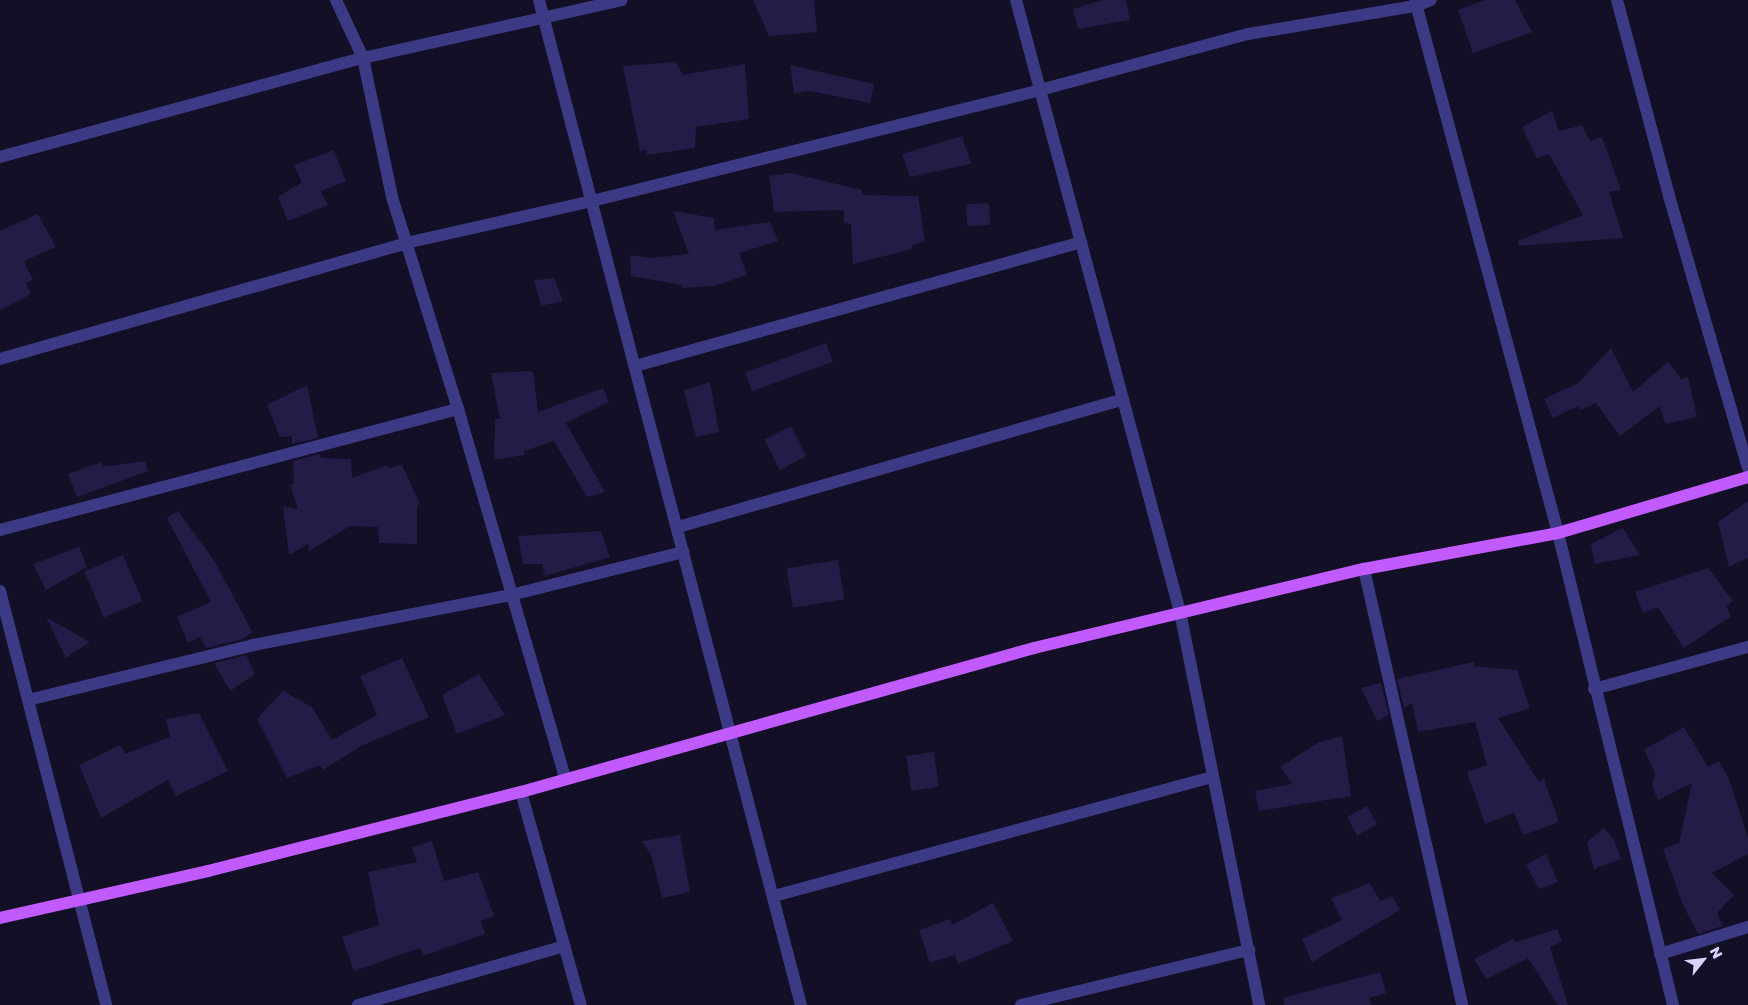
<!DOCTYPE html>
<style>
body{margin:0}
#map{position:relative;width:1748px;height:1005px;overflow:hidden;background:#130f26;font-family:"Golos Text",sans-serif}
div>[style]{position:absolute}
.building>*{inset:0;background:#241b47;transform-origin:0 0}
.minor>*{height:12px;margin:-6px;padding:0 6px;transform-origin:6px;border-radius:6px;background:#3d3a85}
.major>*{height:12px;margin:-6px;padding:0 6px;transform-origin:6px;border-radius:6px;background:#c25bff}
span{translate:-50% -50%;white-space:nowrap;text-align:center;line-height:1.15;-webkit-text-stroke:4px #130f26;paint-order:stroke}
.north{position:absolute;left:1678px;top:935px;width:50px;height:50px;-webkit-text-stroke:4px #130f26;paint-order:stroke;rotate:61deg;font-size:14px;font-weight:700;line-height:20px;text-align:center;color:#d9d4ff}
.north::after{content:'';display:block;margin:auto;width:18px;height:22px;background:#d9d4ff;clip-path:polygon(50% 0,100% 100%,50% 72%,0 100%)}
</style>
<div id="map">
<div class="building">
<div style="clip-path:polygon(753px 0,814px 0,817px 32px,769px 36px)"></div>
<div style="clip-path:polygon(1103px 0,1126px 0,1130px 20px,1078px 29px,1073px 9px)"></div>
<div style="clip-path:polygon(1485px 0,1515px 0,1532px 32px,1473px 53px,1458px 10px)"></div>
<div style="clip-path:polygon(676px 62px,683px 75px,745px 64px,749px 119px,696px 127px,695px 148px,647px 155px,646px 150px,640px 151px,623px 66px)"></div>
<div style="clip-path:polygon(790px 65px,874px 84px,870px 103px,810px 91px,794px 93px)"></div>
<div style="clip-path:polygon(1552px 111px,1559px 131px,1582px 125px,1590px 141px,1602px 137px,1621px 190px,1609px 192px,1623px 238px,1519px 246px,1518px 241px,1583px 215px,1549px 154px,1537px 158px,1522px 127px)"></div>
<div style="clip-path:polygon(962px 136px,971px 164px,910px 177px,902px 154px)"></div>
<div style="clip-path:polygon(334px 150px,346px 181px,321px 191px,328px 205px,288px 221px,278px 197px,302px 182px,294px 165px)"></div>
<div style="clip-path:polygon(791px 173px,862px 190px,862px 195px,918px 196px,925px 241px,912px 245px,912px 249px,853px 264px,851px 224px,844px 223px,844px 210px,774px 212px,769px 176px)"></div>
<div style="left:989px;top:203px;width:22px;height:23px;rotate:87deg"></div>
<div style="clip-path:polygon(673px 211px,714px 218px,715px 230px,770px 222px,778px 241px,739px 253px,747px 275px,714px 286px,682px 288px,682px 285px,631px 276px,630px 255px,651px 258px,689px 254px)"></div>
<div style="clip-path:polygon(38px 214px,56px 247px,24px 261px,33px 280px,26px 283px,31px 294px,0 310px,0 231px)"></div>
<div style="clip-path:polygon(554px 278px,563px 301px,541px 306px,534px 280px)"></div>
<div style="left:826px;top:343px;width:20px;height:86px;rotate:70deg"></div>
<div style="clip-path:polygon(1611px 348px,1633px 392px,1668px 362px,1681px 379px,1688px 377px,1697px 417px,1665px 424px,1660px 406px,1620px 436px,1596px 403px,1580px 410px,1578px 406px,1553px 418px,1544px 399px,1578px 383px)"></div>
<div style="clip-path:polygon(533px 371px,538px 412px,603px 388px,609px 402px,566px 423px,605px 492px,587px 497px,554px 441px,524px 451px,524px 455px,494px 460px,495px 419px,500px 419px,491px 373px)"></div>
<div style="clip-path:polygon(710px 382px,719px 432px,696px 437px,684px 390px)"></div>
<div style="clip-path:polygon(307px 385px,318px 438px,292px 444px,292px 436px,280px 437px,267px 405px)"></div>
<div style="left:791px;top:426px;width:34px;height:30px;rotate:63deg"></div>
<div style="clip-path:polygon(320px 454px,321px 458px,351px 459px,352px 478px,387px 465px,388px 468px,402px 465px,420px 504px,417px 506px,417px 544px,379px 543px,378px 527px,350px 526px,309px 551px,308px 544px,289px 555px,283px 507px,298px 509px,290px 485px,294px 484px,293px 461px)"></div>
<div style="clip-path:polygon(145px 461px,148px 471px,77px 497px,68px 474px,102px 462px,103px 467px)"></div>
<div style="clip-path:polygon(1748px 501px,1748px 558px,1729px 567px,1718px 522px)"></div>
<div style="clip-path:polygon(178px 511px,215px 562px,244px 616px,252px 632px,243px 639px,206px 648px,200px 637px,188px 643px,177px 617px,211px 602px,167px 518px)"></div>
<div style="clip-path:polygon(1623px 528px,1640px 555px,1595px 564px,1591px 544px)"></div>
<div style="clip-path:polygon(601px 531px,610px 557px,545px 576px,542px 564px,523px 564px,518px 536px)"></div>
<div style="clip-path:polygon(79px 547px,87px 567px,46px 590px,33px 564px)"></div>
<div style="left:123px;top:555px;width:50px;height:42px;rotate:67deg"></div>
<div style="left:838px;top:560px;width:40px;height:52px;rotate:81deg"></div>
<div style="clip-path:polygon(1708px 568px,1733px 601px,1726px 606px,1731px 616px,1684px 648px,1658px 607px,1643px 613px,1635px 592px)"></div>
<div style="clip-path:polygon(46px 617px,90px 642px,66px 658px)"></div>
<div style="clip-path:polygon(246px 655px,255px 674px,230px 691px,214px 663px)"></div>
<div style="clip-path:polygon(402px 658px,429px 717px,361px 746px,323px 770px,320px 765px,287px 778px,257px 719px,283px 691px,312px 707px,332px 740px,377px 715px,360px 676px)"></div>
<div style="clip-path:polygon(1474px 662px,1474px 666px,1517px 670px,1530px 708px,1498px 718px,1539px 782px,1544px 779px,1559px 822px,1523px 835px,1514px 813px,1485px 824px,1467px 772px,1487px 765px,1475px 722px,1418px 732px,1412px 703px,1404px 708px,1397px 679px)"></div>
<div style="clip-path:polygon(479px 674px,505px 715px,457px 734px,442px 695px)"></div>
<div style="clip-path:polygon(1381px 683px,1389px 715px,1377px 721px,1361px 688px)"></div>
<div style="clip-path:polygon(199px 713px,228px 771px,176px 796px,168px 780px,101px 818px,79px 765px,120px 745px,125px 754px,170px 737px,166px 719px)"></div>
<div style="clip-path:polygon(1684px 727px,1708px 767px,1719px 761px,1729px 779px,1748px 838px,1748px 854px,1712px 873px,1734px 895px,1717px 913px,1723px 926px,1698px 934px,1683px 905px,1663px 849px,1679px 843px,1692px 783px,1658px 800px,1652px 786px,1655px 773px,1644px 750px)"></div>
<div style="clip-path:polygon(1342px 736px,1351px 796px,1259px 811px,1255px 791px,1292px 784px,1280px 767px,1319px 742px)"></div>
<div style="left:934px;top:752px;width:35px;height:28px;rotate:82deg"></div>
<div style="left:1367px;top:806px;width:21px;height:23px;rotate:61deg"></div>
<div style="clip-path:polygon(1604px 828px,1614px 840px,1621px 859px,1594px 869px,1587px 842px)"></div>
<div style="clip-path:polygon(680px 835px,690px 892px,662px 898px,652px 857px,642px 841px)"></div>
<div style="clip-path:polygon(432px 841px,444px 881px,478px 872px,494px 916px,481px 921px,485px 934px,423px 956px,420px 948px,354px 971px,342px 937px,379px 925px,368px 872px,417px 862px,412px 847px)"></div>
<div style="clip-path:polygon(1546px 854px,1558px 882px,1539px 889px,1526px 865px)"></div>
<div style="clip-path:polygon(1370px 883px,1380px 901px,1374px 904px,1392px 896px,1400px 910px,1312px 962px,1302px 939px,1342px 920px,1331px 898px)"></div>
<div style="clip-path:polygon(993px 903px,1013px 941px,958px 964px,955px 955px,930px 963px,919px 930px,950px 919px,952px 925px)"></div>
<div style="clip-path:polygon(1557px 929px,1562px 941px,1550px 947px,1568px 1005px,1558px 1005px,1528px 958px,1486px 979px,1474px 959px,1513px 939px,1516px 942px)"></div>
<div style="clip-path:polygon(1380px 972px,1386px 993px,1369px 998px,1371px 1005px,1284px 1005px,1283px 998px)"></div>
</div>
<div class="minor">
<div style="left:336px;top:0;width:64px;rotate:65deg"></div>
<div style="left:363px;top:58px;width:142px;rotate:78.2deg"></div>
<div style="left:392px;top:197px;width:222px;rotate:72.7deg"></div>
<div style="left:458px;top:409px;width:383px;rotate:73.8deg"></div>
<div style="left:539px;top:0;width:1039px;rotate:75.39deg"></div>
<div style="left:1016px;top:0;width:634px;rotate:75deg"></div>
<div style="left:1180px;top:612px;width:401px;rotate:78.6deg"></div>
<div style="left:1415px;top:0;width:552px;rotate:74.98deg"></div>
<div style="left:1558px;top:533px;width:486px;rotate:76.3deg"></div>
<div style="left:1617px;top:0;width:203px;rotate:75.1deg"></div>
<div style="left:1669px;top:196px;width:283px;rotate:73.8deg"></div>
<div style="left:0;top:157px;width:376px;rotate:-15.3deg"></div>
<div style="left:363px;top:58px;width:265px;rotate:-12.6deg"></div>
<div style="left:0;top:359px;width:422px;rotate:-15.9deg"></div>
<div style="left:406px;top:243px;width:191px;rotate:-12.7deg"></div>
<div style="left:592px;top:201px;width:462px;rotate:-13.9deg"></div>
<div style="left:1040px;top:90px;width:215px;rotate:-15.1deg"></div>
<div style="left:1248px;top:34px;width:170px;rotate:-9.5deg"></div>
<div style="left:1416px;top:6px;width:16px;rotate:-22deg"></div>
<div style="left:635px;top:366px;width:463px;rotate:-15.5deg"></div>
<div style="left:678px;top:527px;width:463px;rotate:-16deg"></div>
<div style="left:0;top:530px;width:474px;rotate:-14.8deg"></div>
<div style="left:1364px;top:569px;width:447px;rotate:77.3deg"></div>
<div style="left:0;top:591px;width:427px;rotate:75.6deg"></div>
<div style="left:1594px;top:689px;width:160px;rotate:-15.3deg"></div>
<div style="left:28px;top:700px;width:232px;rotate:-13.7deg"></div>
<div style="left:253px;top:645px;width:263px;rotate:-11deg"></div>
<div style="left:511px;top:595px;width:178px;rotate:-14deg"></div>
<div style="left:521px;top:792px;width:221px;rotate:74.3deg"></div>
<div style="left:774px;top:896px;width:454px;rotate:-15.2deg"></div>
<div style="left:1660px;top:954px;width:92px;rotate:-17.1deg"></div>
<div style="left:358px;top:1005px;width:215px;rotate:-15.9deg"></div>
<div style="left:1021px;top:1005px;width:235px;rotate:-13.6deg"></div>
</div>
<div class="major">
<div style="left:0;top:918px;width:213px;rotate:-12.7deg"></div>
<div style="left:208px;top:871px;width:323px;rotate:-14.2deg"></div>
<div style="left:521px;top:792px;width:533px;rotate:-15.68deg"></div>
<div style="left:1034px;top:648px;width:339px;rotate:-13.5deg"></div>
<div style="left:1364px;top:569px;width:197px;rotate:-10.5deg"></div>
<div style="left:1558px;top:533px;width:198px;rotate:-16.4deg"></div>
</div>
<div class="north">N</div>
</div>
